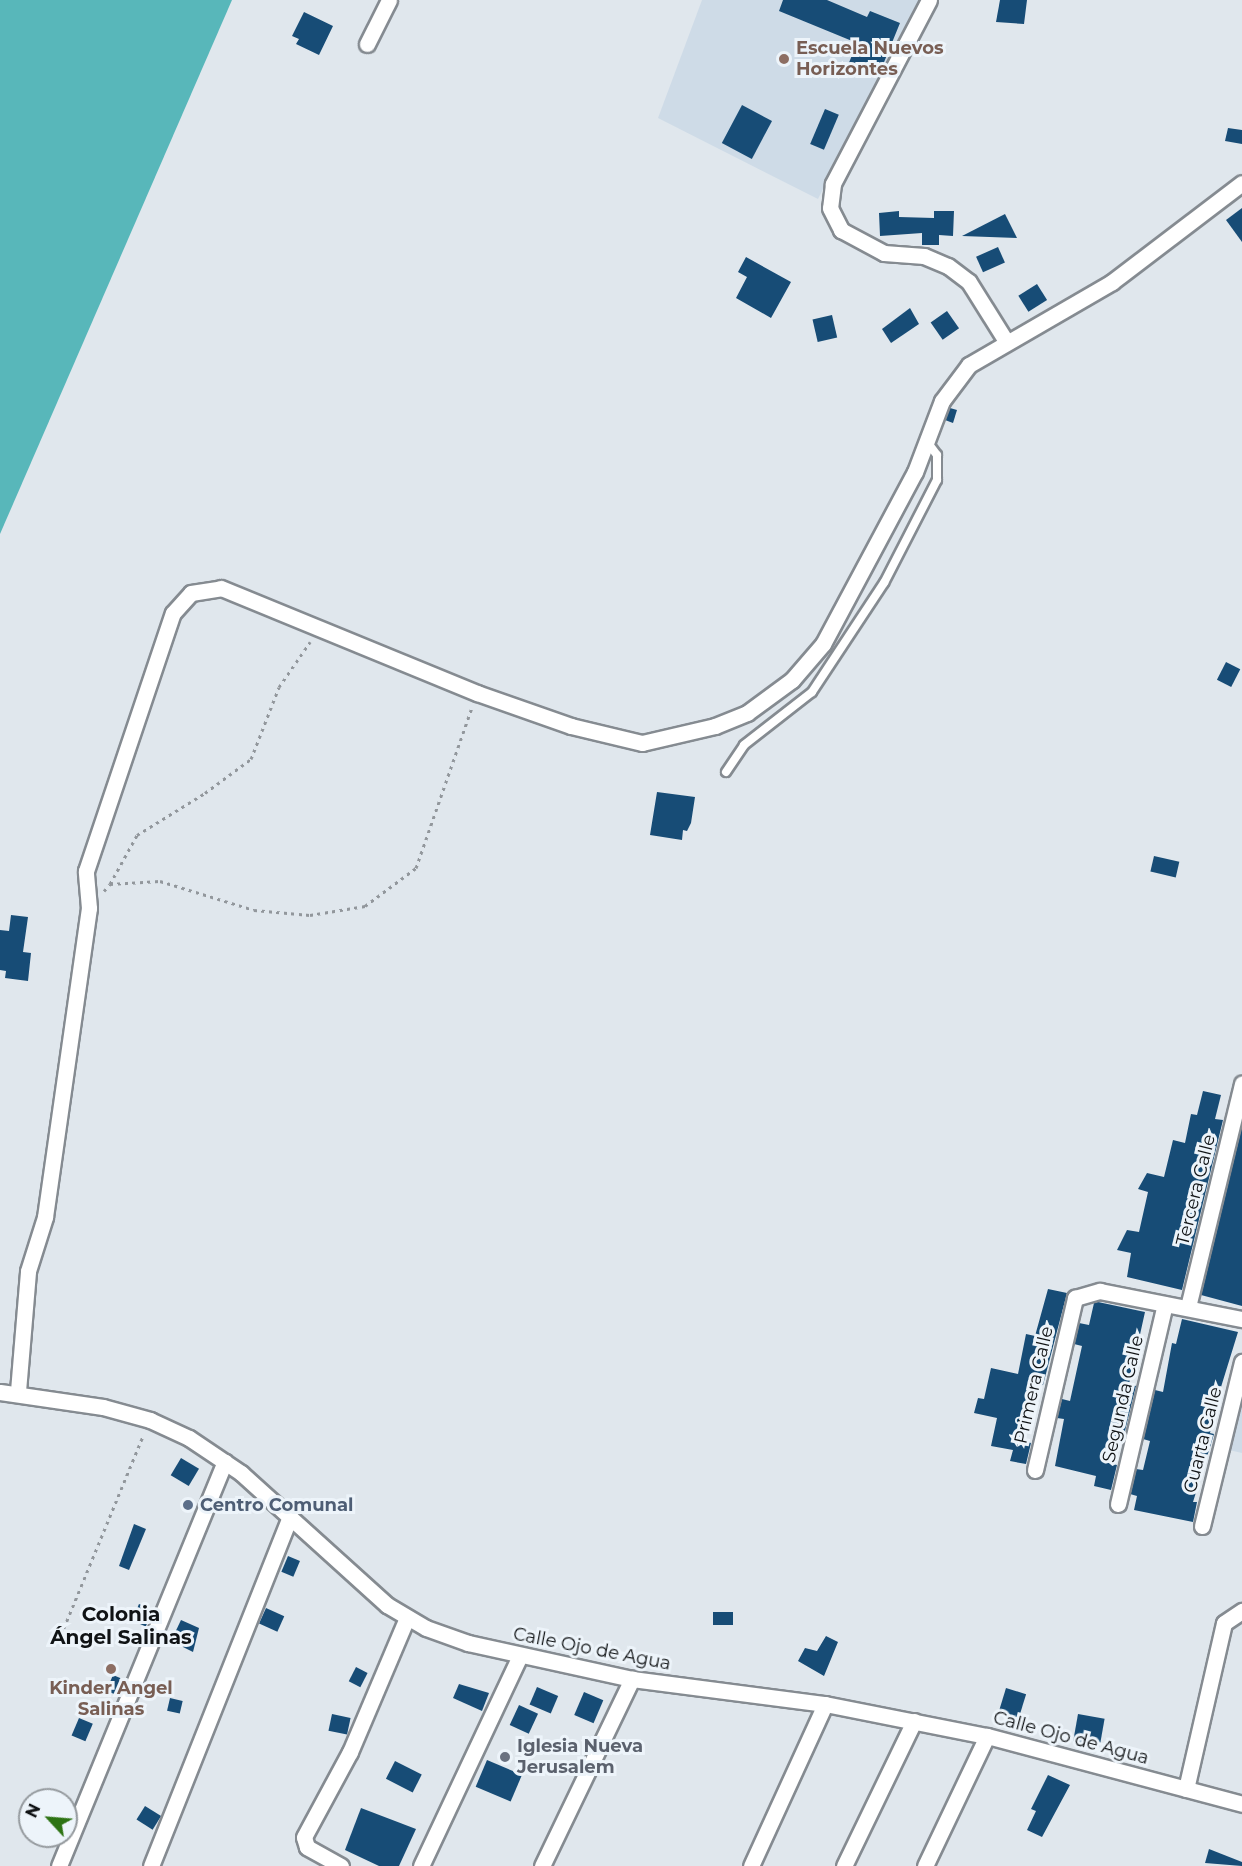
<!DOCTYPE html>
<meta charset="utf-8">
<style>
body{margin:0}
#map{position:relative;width:1242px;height:1866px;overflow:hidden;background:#e0e7ed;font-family:Montserrat,sans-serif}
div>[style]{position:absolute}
.built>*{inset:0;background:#cedbe7}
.water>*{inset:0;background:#58b7ba}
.building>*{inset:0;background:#174c76;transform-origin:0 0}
.path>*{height:3px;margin-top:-1.5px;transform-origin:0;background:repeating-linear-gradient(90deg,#92979c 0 3px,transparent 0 7.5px)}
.roads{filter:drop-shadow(2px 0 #858b91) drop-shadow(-2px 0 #858b91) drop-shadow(0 2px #858b91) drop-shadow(0 -2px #858b91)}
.lane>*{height:8px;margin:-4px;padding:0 4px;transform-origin:4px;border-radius:4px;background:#fff}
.street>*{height:15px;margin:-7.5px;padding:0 7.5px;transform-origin:7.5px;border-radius:7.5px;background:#fff}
.dots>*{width:16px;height:16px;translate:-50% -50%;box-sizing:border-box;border:3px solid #edf4fa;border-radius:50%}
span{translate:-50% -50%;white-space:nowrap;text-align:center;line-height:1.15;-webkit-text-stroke:6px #edf4fa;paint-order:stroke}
.education-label{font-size:18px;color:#785e54;font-weight:700}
.left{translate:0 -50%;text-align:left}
.street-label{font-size:18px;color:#101315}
.service-label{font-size:18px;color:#4e5e75;font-weight:700}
.worship-label{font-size:18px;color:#5b616d;font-weight:700}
.neighbourhood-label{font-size:20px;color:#101315;font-weight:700}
.north{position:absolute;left:18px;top:1788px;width:60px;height:60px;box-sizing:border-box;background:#edf4fa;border:2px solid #959a9e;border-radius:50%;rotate:296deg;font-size:16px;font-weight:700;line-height:24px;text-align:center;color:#101315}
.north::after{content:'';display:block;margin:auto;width:21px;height:27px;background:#2d7313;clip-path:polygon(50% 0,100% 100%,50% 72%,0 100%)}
</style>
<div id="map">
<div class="built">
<div style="clip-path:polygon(702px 0,919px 0,818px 199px,658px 118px)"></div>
<div style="clip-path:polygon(1242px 1392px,1242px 1453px,1229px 1450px)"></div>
</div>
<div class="water">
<div style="clip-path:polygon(0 0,232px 0,0 534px)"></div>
</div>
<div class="building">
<div style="clip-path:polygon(783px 0,827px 0,867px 17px,870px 11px,900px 23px,878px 77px,848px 65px,857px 43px,779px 11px)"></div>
<div style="clip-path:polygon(1000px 0,1027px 0,1024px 24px,996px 22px)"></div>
<div style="clip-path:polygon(304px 12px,333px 26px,319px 55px,296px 44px,299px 39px,292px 36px)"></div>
<div style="left:742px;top:105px;width:34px;height:43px;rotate:28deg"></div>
<div style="left:825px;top:109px;width:15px;height:38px;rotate:23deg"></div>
<div style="clip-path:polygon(1228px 128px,1242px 130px,1242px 144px,1225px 141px)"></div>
<div style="clip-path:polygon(1242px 208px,1242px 242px,1226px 220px)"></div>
<div style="clip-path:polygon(899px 211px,899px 217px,934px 218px,934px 211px,954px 211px,953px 236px,939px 235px,939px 245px,922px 245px,922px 233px,880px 236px,879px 213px)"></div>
<div style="clip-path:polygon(1005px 214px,1017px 238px,962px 236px)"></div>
<div style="left:998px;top:247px;width:17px;height:24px;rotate:66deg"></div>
<div style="clip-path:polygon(746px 257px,791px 282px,771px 318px,736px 298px,747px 277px,738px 272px)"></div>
<div style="left:1037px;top:284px;width:19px;height:22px;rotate:58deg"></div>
<div style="clip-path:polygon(910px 308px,919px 324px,891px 343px,882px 329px)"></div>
<div style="left:947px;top:311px;width:21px;height:20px;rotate:55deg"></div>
<div style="left:832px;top:315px;width:23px;height:20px;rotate:77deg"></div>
<div style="clip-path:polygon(950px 408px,957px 410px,953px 423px,945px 420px)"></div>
<div style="left:1226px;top:662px;width:16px;height:20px;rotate:27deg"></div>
<div style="clip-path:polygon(657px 792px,695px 797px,691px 823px,687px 831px,683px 830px,682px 840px,650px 835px)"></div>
<div style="left:1154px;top:856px;width:26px;height:16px;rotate:13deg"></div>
<div style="clip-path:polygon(11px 915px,28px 917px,23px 952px,31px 953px,28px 981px,5px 978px,6px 971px,0 970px,0 930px,9px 931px)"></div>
<div style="clip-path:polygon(1203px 1091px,1221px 1095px,1215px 1119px,1223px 1120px,1182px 1290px,1127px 1277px,1131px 1253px,1117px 1250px,1127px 1230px,1139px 1232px,1148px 1192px,1138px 1189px,1147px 1173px,1164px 1177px,1173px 1140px,1185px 1143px,1191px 1114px,1197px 1115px)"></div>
<div style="clip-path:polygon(1242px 1125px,1242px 1306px,1201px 1295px)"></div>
<div style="clip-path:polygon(1048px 1289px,1067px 1293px,1043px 1385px,1035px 1384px,1023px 1441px,1031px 1443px,1026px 1464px,1010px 1461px,1013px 1450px,991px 1446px,997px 1418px,974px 1413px,978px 1398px,984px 1399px,991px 1368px,1018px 1374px,1026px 1334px,1035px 1336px)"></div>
<div style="clip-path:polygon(1098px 1302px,1145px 1312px,1129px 1384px,1136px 1386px,1124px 1435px,1118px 1434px,1112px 1458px,1112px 1464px,1117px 1465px,1111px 1490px,1094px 1486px,1096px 1476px,1055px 1466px,1064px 1419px,1057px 1418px,1062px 1399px,1070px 1401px,1082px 1346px,1074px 1344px,1079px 1323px,1089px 1325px,1094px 1303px)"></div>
<div style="clip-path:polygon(1182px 1319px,1238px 1332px,1217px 1400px,1210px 1433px,1214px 1434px,1193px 1502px,1197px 1502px,1193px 1522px,1134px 1510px,1137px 1496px,1130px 1494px,1136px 1469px,1143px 1470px,1150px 1441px,1143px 1439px,1155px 1390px,1163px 1392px,1172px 1343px,1176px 1344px)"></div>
<div style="left:181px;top:1458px;width:21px;height:20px;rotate:31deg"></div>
<div style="clip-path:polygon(134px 1524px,146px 1529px,129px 1570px,119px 1566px)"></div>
<div style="left:288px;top:1556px;width:13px;height:17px;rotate:23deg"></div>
<div style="left:139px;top:1604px;width:15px;height:18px;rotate:23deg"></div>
<div style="left:266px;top:1608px;width:20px;height:17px;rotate:24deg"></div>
<div style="left:713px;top:1612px;width:20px;height:13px"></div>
<div style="clip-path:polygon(181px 1620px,199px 1628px,193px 1652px,171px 1641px)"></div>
<div style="clip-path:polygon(826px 1636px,838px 1642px,824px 1676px,798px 1661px,805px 1648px,817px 1651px)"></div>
<div style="left:356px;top:1667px;width:13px;height:16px;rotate:27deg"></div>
<div style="left:113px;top:1675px;width:13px;height:17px;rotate:23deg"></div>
<div style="clip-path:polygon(459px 1684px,489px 1693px,482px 1711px,453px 1698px)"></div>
<div style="left:537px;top:1687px;width:23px;height:19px;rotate:23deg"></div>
<div style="left:1006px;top:1688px;width:21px;height:25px;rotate:17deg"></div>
<div style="left:584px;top:1692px;width:21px;height:25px;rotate:23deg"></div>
<div style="left:170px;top:1698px;width:13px;height:13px;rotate:13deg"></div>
<div style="left:519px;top:1705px;width:21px;height:22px;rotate:25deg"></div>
<div style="left:332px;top:1714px;width:19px;height:17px;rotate:12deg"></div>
<div style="left:1078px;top:1714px;width:27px;height:28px;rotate:10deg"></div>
<div style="left:79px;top:1718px;width:15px;height:19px;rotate:23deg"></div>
<div style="left:487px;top:1760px;width:38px;height:29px;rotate:23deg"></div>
<div style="left:395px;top:1761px;width:30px;height:20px;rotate:27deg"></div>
<div style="clip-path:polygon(1048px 1775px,1070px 1785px,1042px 1837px,1027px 1830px,1036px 1811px,1031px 1809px)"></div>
<div style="left:145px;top:1806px;width:19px;height:16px;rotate:32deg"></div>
<div style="clip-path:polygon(361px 1808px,416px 1829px,399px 1866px,379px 1866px,345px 1850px)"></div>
<div style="clip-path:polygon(1209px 1849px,1242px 1862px,1242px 1866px,1205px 1863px)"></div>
</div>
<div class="path">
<div style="left:110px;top:884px;width:56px;rotate:-61.1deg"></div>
<div style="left:137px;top:835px;width:80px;rotate:-31.7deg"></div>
<div style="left:205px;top:793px;width:57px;rotate:-36.5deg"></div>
<div style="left:251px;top:759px;width:77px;rotate:-68.7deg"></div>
<div style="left:279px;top:687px;width:55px;rotate:-55.4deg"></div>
<div style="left:104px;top:891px;width:9px;rotate:-49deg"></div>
<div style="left:110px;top:884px;width:50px;rotate:-3.4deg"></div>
<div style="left:160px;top:881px;width:98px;rotate:17.1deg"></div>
<div style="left:254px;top:910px;width:56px;rotate:5.1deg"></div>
<div style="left:310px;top:915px;width:56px;rotate:-9.3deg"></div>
<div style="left:365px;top:906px;width:64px;rotate:-36.7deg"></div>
<div style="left:416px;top:868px;width:170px;rotate:-70.8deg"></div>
<div style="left:61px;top:1635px;width:217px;rotate:-67.6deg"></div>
</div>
<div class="roads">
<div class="lane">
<div style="left:726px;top:772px;width:32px;rotate:-56deg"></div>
<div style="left:744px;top:745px;width:86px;rotate:-37.9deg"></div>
<div style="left:812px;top:692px;width:131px;rotate:-56.6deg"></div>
<div style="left:884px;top:583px;width:116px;rotate:-62.8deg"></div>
<div style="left:937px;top:480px;width:25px;rotate:-90deg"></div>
<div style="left:937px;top:455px;width:15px;rotate:-127deg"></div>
</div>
<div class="street">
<div style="left:929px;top:0;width:208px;rotate:117.6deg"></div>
<div style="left:833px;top:184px;width:24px;rotate:97deg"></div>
<div style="left:830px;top:208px;width:25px;rotate:63deg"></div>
<div style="left:841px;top:230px;width:49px;rotate:28.1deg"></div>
<div style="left:884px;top:253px;width:40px;rotate:4.3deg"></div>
<div style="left:924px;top:256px;width:26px;rotate:23deg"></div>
<div style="left:948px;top:266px;width:26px;rotate:37deg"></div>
<div style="left:969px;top:282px;width:70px;rotate:57.9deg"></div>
<div style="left:367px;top:44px;width:49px;rotate:-63.4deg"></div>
<div style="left:1188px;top:1307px;width:230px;rotate:-76.4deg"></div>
<div style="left:18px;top:1391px;width:120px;rotate:-85.2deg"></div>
<div style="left:28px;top:1271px;width:57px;rotate:-72.5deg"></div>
<div style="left:45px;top:1217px;width:312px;rotate:-81.9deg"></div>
<div style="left:89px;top:908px;width:37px;rotate:-95deg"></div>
<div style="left:86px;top:871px;width:272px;rotate:-71.4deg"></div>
<div style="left:173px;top:613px;width:27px;rotate:-48deg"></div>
<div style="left:191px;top:593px;width:30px;rotate:-9deg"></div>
<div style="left:221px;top:588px;width:277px;rotate:22.3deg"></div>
<div style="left:477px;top:693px;width:100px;rotate:19.3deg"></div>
<div style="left:571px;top:726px;width:73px;rotate:13.5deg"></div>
<div style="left:642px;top:743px;width:75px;rotate:-13.1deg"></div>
<div style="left:715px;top:726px;width:35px;rotate:-22deg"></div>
<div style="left:747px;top:713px;width:56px;rotate:-36.3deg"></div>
<div style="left:792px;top:680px;width:48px;rotate:-49.3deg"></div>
<div style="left:823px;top:644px;width:195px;rotate:-61.9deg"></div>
<div style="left:915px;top:472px;width:76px;rotate:-69.2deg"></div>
<div style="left:942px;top:401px;width:45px;rotate:-53.1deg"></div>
<div style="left:969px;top:365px;width:165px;rotate:-30.1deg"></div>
<div style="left:1112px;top:282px;width:163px;rotate:-37.3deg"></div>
<div style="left:0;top:1392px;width:104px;rotate:8.3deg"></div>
<div style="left:103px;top:1407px;width:49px;rotate:15.5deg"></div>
<div style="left:150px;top:1420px;width:43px;rotate:24.8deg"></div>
<div style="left:189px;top:1438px;width:63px;rotate:33.9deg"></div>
<div style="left:241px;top:1473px;width:197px;rotate:42.1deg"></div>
<div style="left:387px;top:1605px;width:45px;rotate:30.5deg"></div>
<div style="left:426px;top:1628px;width:45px;rotate:19.7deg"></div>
<div style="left:468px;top:1643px;width:168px;rotate:12.4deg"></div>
<div style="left:632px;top:1679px;width:195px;rotate:7.4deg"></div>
<div style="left:825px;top:1704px;width:165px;rotate:11.2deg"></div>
<div style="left:987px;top:1736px;width:264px;rotate:14.9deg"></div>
<div style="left:1035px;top:1470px;width:177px;rotate:-76.9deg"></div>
<div style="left:1075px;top:1298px;width:26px;rotate:-16deg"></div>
<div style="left:1100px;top:1291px;width:145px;rotate:11.2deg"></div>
<div style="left:1118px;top:1504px;width:205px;rotate:-76.8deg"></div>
<div style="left:1202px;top:1526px;width:169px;rotate:-76.3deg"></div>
<div style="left:1186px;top:1789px;width:170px;rotate:-77.1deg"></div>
<div style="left:1224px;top:1623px;width:22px;rotate:-34deg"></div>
<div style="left:59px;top:1866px;width:437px;rotate:-67.7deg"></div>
<div style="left:151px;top:1866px;width:376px;rotate:-68.3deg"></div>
<div style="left:341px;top:1866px;width:39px;rotate:-151deg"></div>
<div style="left:307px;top:1847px;width:10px;rotate:-107deg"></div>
<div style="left:304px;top:1837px;width:97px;rotate:-61.6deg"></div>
<div style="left:350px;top:1752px;width:146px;rotate:-67deg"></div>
<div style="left:421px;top:1866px;width:232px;rotate:-64.8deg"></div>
<div style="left:542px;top:1866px;width:208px;rotate:-64.3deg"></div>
<div style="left:751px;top:1866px;width:178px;rotate:-65.4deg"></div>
<div style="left:844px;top:1866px;width:161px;rotate:-64.2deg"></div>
<div style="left:925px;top:1866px;width:144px;rotate:-64.5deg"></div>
</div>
</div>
<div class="dots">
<div style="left:784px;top:59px;background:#8d6e63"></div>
<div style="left:188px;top:1505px;background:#5c6f8a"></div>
<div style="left:111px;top:1669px;background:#8d6e63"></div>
<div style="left:505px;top:1757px;background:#6b7280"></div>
</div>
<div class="education-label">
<span class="left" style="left:796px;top:59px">Escuela Nuevos<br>Horizontes</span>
<span style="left:111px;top:1699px">Kinder Angel<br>Salinas</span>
</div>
<div class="street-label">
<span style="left:1196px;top:1190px;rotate:-76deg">Tercera Calle</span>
<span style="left:1034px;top:1385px;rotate:-77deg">Primera Calle</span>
<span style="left:1123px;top:1399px;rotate:-77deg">Segunda Calle</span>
<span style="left:1203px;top:1440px;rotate:-76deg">Cuarta Calle</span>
<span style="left:592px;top:1649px;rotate:11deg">Calle Ojo de Agua</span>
<span style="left:1071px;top:1738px;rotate:15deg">Calle Ojo de Agua</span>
</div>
<div class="service-label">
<span class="left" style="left:200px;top:1505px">Centro Comunal</span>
</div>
<div class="worship-label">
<span class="left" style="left:517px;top:1757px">Iglesia Nueva<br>Jerusalem</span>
</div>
<div class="neighbourhood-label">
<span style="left:121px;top:1626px">Colonia<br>Ángel Salinas</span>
</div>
<div class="north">N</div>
</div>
